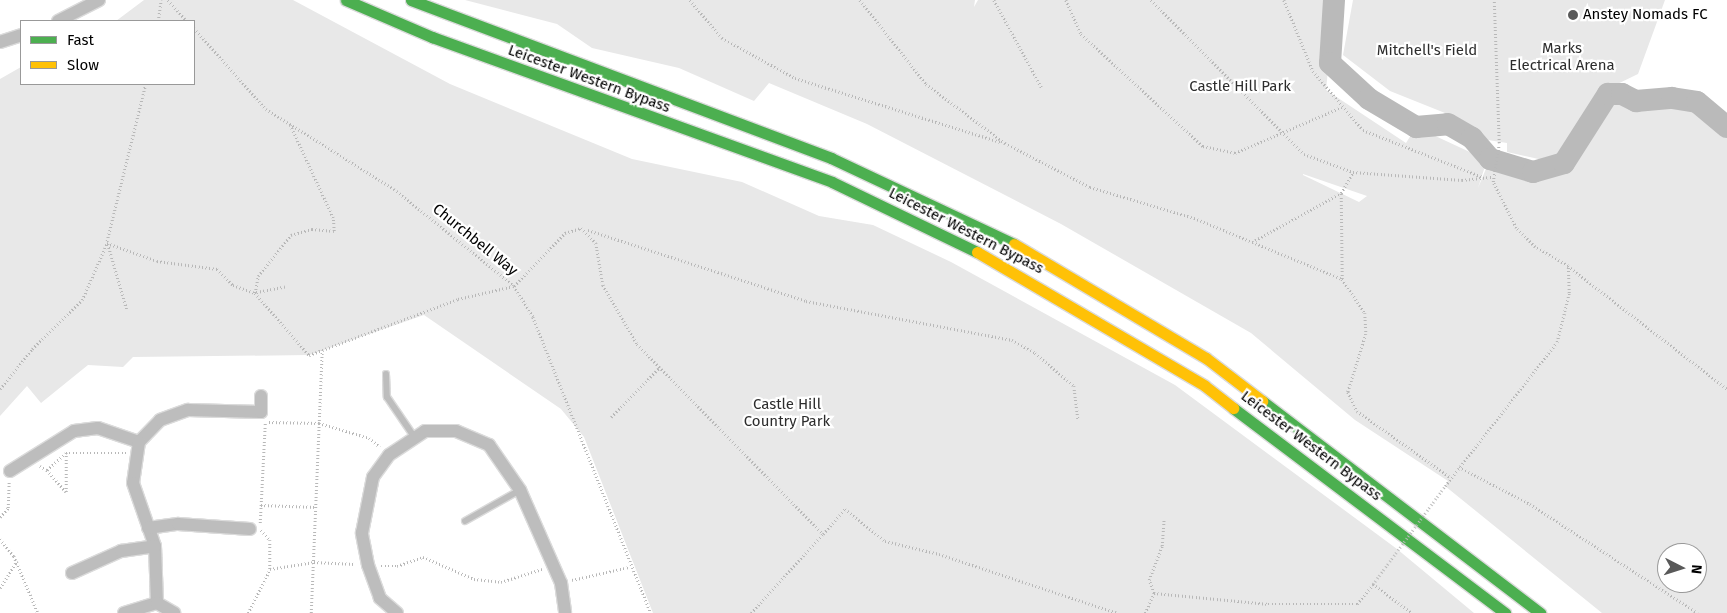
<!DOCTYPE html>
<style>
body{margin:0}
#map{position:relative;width:1727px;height:613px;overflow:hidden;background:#fff;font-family:"Fira Sans",sans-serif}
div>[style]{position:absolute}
.green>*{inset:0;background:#e8e8e8}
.river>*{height:22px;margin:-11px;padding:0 11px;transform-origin:11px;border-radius:11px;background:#bababa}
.path>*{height:2.5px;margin-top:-1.25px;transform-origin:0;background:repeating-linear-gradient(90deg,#b8b8b8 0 1px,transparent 0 3.5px)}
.roads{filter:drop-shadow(1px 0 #dbdbdb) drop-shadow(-1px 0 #dbdbdb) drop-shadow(0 1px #dbdbdb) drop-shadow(0 -1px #dbdbdb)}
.lane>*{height:6px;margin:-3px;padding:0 3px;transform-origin:3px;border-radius:3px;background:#bdbdbd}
.street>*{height:12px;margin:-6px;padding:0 6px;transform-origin:6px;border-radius:6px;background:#bdbdbd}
.fast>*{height:11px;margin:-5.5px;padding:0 5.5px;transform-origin:5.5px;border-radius:5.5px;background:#4caf50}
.slow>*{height:11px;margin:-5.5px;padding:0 5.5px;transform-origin:5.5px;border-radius:5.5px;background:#ffc107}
.path-bridge>*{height:2.5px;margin-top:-1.25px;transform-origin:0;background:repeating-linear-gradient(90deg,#b8b8b8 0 1px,transparent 0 3.5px)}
.dots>*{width:14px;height:14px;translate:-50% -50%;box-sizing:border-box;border:2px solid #fff;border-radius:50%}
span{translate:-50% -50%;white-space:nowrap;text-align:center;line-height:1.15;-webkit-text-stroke:4.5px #fff;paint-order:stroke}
.poi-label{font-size:15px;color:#000}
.left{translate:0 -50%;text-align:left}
.park-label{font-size:15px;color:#2d2d2d}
.street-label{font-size:15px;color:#000}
.legend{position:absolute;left:20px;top:20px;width:175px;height:65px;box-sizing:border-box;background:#fff;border:1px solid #999;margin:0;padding:6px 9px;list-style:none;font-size:15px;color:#000}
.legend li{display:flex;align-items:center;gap:10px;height:25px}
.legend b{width:25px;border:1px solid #999}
.north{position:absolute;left:1657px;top:543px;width:50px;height:50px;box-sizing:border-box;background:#fff;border:1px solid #999;border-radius:50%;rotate:95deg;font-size:14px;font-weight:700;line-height:20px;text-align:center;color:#000}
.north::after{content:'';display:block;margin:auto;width:18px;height:22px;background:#595959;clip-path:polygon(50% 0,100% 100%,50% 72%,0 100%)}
</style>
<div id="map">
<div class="green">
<div style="clip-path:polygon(144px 0,293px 0,450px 84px,632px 159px,742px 182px,819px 216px,873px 225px,951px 262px,1175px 385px,1397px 549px,1474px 613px,653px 613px,584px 437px,561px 409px,424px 315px,309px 355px,133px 357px,123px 367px,88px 365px,41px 403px,27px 386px,0 416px,0 79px,21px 67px,21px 84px,194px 84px,194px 21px,116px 21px)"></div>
<div style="clip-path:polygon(evenodd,465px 0,975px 0,974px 7px,978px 0,1335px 0,1326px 90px,1406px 143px,1416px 127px,1487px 160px,1478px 188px,1490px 159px,1533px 172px,1564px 163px,1608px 94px,1688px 100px,1727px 114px,1727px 613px,1602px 613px,1445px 486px,1448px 481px,1355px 420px,1251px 333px,1061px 224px,867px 124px,769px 83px,754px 101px,679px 68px,592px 48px,557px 24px,465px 0,1303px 175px,1303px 174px,1367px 196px,1359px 202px,1303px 175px,465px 0,1667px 553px,1697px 553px,1697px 583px,1667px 583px,1667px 553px)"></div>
<div style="clip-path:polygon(1353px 0,1665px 0,1638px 74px,1607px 89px,1552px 162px,1507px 152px,1507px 143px,1488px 140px,1445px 113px,1390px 91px,1343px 55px)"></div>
</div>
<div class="river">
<div style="left:1334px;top:0;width:63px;rotate:93.6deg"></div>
<div style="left:1330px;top:63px;width:53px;rotate:42.7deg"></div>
<div style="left:1369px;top:99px;width:55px;rotate:30.8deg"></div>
<div style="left:1416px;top:127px;width:32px;rotate:-5deg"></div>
<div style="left:1448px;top:124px;width:28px;rotate:30deg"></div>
<div style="left:1472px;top:138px;width:28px;rotate:49deg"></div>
<div style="left:1490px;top:159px;width:45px;rotate:16.8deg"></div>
<div style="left:1533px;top:172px;width:32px;rotate:-16deg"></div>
<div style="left:1564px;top:163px;width:82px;rotate:-57.5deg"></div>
<div style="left:1608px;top:94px;width:14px"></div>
<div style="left:1622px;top:94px;width:16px;rotate:27deg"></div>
<div style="left:1636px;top:101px;width:36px;rotate:-5deg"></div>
<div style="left:1672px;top:98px;width:25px;rotate:9deg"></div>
<div style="left:1697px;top:102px;width:39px;rotate:40deg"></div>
</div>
<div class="path">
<div style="left:168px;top:0;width:28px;rotate:48deg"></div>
<div style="left:690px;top:0;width:50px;rotate:49.9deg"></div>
<div style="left:722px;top:38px;width:83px;rotate:28.7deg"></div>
<div style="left:795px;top:78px;width:216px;rotate:17.3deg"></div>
<div style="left:860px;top:0;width:107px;rotate:51.8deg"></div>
<div style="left:926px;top:84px;width:99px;rotate:36.8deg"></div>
<div style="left:1005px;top:143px;width:96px;rotate:27.4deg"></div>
<div style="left:1090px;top:187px;width:109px;rotate:16.6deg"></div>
<div style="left:1194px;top:218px;width:160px;rotate:22.4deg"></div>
<div style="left:1342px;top:279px;width:86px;rotate:-90.7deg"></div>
<div style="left:1341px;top:193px;width:24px;rotate:-60deg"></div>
<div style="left:1353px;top:172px;width:109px;rotate:4.2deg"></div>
<div style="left:1462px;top:180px;width:31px;rotate:-6deg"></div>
<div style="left:994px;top:0;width:100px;rotate:61.4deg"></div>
<div style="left:1066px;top:0;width:37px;rotate:66deg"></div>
<div style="left:1081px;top:34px;width:166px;rotate:42.6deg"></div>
<div style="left:1203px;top:146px;width:33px;rotate:12deg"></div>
<div style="left:1235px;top:153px;width:116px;rotate:-23.3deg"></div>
<div style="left:1151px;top:0;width:217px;rotate:45.2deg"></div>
<div style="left:1304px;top:154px;width:52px;rotate:20.2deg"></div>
<div style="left:1284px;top:0;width:77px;rotate:67.8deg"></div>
<div style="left:1313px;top:71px;width:77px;rotate:49.7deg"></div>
<div style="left:1363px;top:130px;width:129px;rotate:21.4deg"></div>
<div style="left:158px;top:21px;width:21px;rotate:-82deg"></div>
<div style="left:194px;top:28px;width:108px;rotate:48.4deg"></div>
<div style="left:266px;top:109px;width:151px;rotate:32deg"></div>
<div style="left:394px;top:189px;width:154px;rotate:38.9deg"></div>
<div style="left:514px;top:286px;width:36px;rotate:58deg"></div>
<div style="left:533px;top:317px;width:319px;rotate:68.3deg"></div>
<div style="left:146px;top:84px;width:164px;rotate:103.8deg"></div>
<div style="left:107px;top:243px;width:53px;rotate:19.8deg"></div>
<div style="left:157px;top:261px;width:61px;rotate:7.6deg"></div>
<div style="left:217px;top:269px;width:23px;rotate:45deg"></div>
<div style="left:233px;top:285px;width:23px;rotate:20deg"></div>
<div style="left:255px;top:293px;width:82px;rotate:48.9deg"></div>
<div style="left:309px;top:355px;width:159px;rotate:-20.6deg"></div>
<div style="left:458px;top:299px;width:57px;rotate:-13.1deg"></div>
<div style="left:514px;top:286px;width:74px;rotate:-46.1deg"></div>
<div style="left:565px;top:233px;width:17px;rotate:-17deg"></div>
<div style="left:581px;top:228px;width:21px;rotate:45deg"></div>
<div style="left:596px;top:243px;width:43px;rotate:80.5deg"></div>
<div style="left:603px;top:285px;width:68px;rotate:60deg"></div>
<div style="left:637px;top:344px;width:266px;rotate:45.6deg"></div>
<div style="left:823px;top:534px;width:33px;rotate:-49deg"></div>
<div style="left:845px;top:509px;width:51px;rotate:38.7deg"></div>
<div style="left:885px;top:541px;width:56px;rotate:13.5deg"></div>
<div style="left:939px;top:554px;width:188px;rotate:18.3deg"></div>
<div style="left:588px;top:230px;width:229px;rotate:18deg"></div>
<div style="left:806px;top:301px;width:210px;rotate:10.7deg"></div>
<div style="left:1012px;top:340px;width:26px;rotate:29deg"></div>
<div style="left:1035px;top:353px;width:51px;rotate:40.2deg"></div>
<div style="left:1074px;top:386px;width:34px;rotate:83deg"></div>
<div style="left:1252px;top:242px;width:102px;rotate:-28.8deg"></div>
<div style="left:108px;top:244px;width:69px;rotate:73.9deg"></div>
<div style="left:1568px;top:266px;width:201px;rotate:37.7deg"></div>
<div style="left:1342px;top:279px;width:41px;rotate:55.9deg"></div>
<div style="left:1365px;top:313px;width:21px;rotate:87deg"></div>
<div style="left:1366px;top:334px;width:61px;rotate:107.2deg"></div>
<div style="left:1348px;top:392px;width:21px;rotate:65deg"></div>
<div style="left:1357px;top:411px;width:114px;rotate:35.4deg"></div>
<div style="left:285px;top:287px;width:31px;rotate:169deg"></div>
<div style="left:255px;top:293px;width:17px;rotate:-80deg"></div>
<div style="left:258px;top:276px;width:53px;rotate:-51.2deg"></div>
<div style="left:291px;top:235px;width:22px;rotate:-16deg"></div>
<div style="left:312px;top:229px;width:22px;rotate:5deg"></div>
<div style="left:334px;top:231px;width:13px;rotate:-94deg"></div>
<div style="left:333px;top:218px;width:102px;rotate:-114.8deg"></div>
<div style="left:0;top:389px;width:51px;rotate:-51.3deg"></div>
<div style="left:32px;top:349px;width:70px;rotate:-44.4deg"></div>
<div style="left:82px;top:300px;width:62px;rotate:-66.3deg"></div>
<div style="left:611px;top:417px;width:70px;rotate:-45.6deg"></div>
<div style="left:269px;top:422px;width:50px;rotate:1.1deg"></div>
<div style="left:319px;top:423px;width:52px;rotate:16.7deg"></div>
<div style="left:369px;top:438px;width:14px;rotate:39deg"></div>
<div style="left:40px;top:466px;width:8px;rotate:30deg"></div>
<div style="left:47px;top:470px;width:25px;rotate:-42deg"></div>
<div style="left:66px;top:453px;width:60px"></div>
<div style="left:1459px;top:467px;width:80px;rotate:27.5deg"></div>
<div style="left:1530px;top:504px;width:200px;rotate:33deg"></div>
<div style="left:47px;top:470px;width:29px;rotate:49deg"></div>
<div style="left:66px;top:492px;width:39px;rotate:-90deg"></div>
<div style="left:1445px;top:486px;width:182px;rotate:-52.1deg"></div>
<div style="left:1557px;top:342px;width:50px;rotate:-76.2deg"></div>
<div style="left:1569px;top:293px;width:27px;rotate:-92deg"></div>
<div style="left:1568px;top:266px;width:38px;rotate:-150deg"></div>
<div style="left:1535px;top:247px;width:27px;rotate:-135deg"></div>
<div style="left:1516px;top:228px;width:51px;rotate:-116.6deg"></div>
<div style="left:1493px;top:182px;width:39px;rotate:-81deg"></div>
<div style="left:1499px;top:143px;width:143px;rotate:-92deg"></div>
<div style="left:261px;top:505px;width:56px;rotate:2deg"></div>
<div style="left:0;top:517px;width:12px;rotate:-48deg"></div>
<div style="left:8px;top:508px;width:26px;rotate:-88deg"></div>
<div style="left:260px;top:523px;width:100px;rotate:-87.1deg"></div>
<div style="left:261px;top:530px;width:13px;rotate:48deg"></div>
<div style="left:270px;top:540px;width:29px;rotate:90deg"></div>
<div style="left:0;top:539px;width:22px;rotate:51deg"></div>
<div style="left:14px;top:556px;width:62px;rotate:67.2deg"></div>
<div style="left:381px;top:566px;width:16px"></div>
<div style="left:397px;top:566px;width:28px;rotate:-19deg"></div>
<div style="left:423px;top:557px;width:56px;rotate:23.3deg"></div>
<div style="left:474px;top:579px;width:27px;rotate:6deg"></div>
<div style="left:501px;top:582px;width:43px;rotate:-17.6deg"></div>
<div style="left:572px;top:580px;width:58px;rotate:-12.8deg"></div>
<div style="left:0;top:588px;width:32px;rotate:-58deg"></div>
<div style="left:1154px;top:593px;width:14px;rotate:-111deg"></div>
<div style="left:1149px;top:580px;width:36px;rotate:-69deg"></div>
<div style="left:1162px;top:546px;width:26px;rotate:-86deg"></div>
<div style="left:248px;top:613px;width:49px;rotate:-63.4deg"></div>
<div style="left:270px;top:569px;width:45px;rotate:-9deg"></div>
<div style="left:314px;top:562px;width:41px;rotate:2.8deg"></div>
<div style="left:311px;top:613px;width:263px;rotate:-87.6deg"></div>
<div style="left:751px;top:613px;width:107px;rotate:-47.7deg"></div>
<div style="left:1145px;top:613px;width:22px;rotate:-66deg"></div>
<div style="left:1154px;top:593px;width:115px;rotate:5.5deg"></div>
<div style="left:1268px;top:604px;width:89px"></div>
<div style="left:1357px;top:604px;width:26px;rotate:-51deg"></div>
<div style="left:1373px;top:584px;width:49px;rotate:36.6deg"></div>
</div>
<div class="roads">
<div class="lane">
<div style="left:386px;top:374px;width:23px;rotate:88deg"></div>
<div style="left:387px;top:397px;width:50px;rotate:55.7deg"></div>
<div style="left:465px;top:521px;width:63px;rotate:-29.4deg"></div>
</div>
<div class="street">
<div style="left:58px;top:21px;width:46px;rotate:-27.1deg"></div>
<div style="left:0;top:42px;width:22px;rotate:-18deg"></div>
<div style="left:139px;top:442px;width:30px;rotate:-46deg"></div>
<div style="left:160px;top:420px;width:30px;rotate:-20deg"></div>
<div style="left:188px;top:410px;width:73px;rotate:1.6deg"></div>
<div style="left:261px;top:412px;width:16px;rotate:-90deg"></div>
<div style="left:10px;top:471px;width:75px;rotate:-32deg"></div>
<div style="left:74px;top:431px;width:24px;rotate:-7deg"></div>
<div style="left:98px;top:428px;width:43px;rotate:18.9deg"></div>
<div style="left:139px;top:442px;width:41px;rotate:98.3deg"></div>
<div style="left:133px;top:483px;width:67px;rotate:70.8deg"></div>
<div style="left:155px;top:546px;width:57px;rotate:88deg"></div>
<div style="left:148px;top:528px;width:30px;rotate:-8deg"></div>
<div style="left:178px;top:524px;width:72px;rotate:4deg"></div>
<div style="left:72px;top:573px;width:54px;rotate:-24.2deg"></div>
<div style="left:121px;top:551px;width:34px;rotate:-8deg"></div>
<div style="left:124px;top:613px;width:34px;rotate:-17deg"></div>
<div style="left:157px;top:603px;width:20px;rotate:30deg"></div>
<div style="left:397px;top:613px;width:23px;rotate:-139deg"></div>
<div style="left:380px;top:598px;width:35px;rotate:-110deg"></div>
<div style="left:368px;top:565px;width:33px;rotate:-101deg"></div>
<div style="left:362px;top:533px;width:57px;rotate:-78.9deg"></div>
<div style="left:373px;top:477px;width:27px;rotate:-54deg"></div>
<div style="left:389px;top:455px;width:43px;rotate:-33.7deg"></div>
<div style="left:425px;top:431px;width:31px"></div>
<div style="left:456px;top:431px;width:36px;rotate:23deg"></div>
<div style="left:489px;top:445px;width:55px;rotate:55.4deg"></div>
<div style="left:520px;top:490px;width:102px;rotate:66.2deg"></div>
<div style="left:561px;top:583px;width:30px;rotate:82deg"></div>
</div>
<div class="fast">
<div style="left:346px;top:0;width:94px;rotate:23.3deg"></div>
<div style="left:432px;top:37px;width:425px;rotate:19.9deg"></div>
<div style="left:832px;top:182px;width:161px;rotate:25.8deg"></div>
<div style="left:411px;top:0;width:449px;rotate:20.6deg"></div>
<div style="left:831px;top:158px;width:202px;rotate:25.2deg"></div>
<div style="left:1262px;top:401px;width:350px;rotate:37.3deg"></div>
<div style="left:1233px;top:408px;width:341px;rotate:37deg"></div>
</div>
<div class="slow">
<div style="left:1014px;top:244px;width:223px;rotate:30.7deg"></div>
<div style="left:1206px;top:358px;width:71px;rotate:37.5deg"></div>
<div style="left:977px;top:252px;width:264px;rotate:30.4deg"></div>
<div style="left:1205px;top:386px;width:36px;rotate:38deg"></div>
</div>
</div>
<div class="path-bridge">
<div style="left:1373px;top:584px;width:122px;rotate:-53.7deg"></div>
</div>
<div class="dots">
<div style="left:1573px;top:15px;background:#595959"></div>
</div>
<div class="poi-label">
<span class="left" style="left:1583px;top:15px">Anstey Nomads FC</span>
</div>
<div class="park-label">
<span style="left:1562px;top:57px">Marks<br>Electrical Arena</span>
<span style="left:1427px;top:51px">Mitchell's Field</span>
<span style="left:1240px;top:87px">Castle Hill Park</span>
<span style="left:787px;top:413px">Castle Hill<br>Country Park</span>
</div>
<div class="street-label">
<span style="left:589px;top:79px;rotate:20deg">Leicester Western Bypass</span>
<span style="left:966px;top:231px;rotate:27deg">Leicester Western Bypass</span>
<span style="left:475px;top:240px;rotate:39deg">Churchbell Way</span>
<span style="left:1311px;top:446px;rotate:37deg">Leicester Western Bypass</span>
</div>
<ul class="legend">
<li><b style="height:6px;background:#4caf50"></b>Fast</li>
<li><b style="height:6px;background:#ffc107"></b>Slow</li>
</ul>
<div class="north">N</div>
</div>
